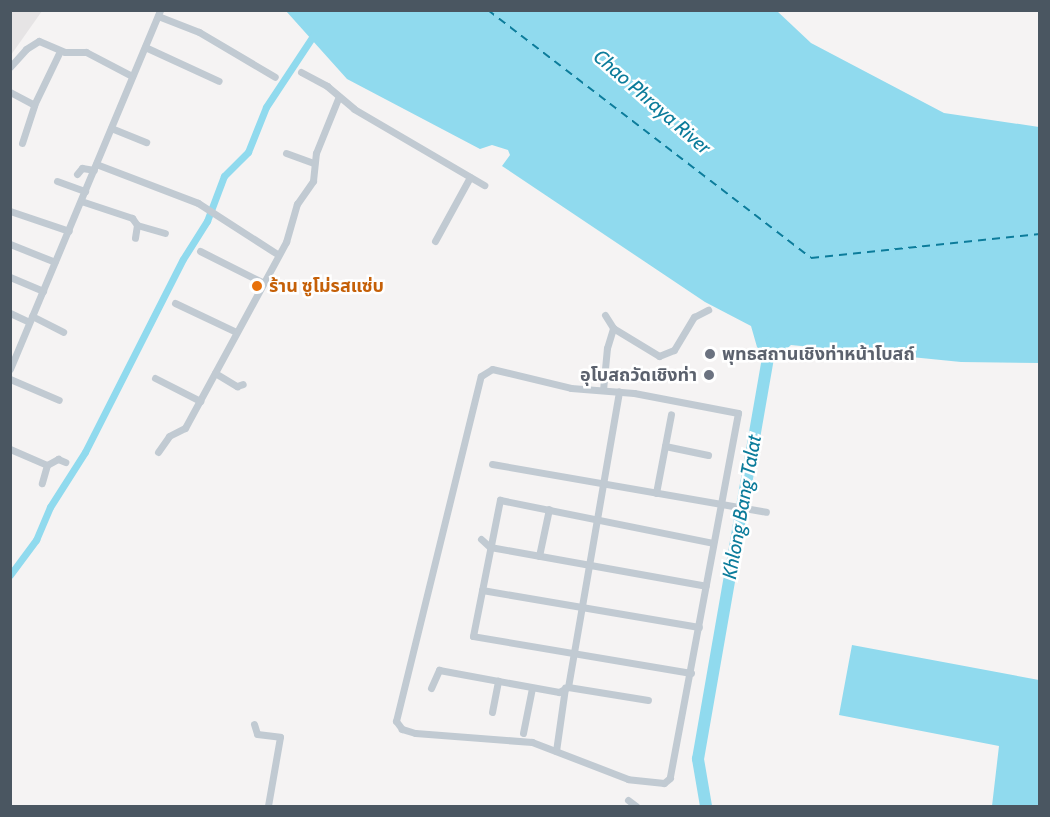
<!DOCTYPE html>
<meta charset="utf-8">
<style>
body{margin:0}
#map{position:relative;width:1050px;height:817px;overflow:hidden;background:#f5f3f3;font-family:Cabin,"Noto Sans Thai",sans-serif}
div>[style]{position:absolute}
.education>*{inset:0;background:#e6e4e5}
.water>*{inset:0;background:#90daee}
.canal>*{height:7px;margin:-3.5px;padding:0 3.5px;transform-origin:3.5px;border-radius:3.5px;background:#90daee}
.river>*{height:12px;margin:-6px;padding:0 6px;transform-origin:6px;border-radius:6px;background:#90daee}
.ferry>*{height:1.5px;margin-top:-0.75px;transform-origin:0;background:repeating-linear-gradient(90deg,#0c7c9b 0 8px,transparent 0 14px)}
.minor>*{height:7px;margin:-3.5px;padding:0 3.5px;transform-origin:3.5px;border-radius:3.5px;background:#c1cad2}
.dots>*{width:16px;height:16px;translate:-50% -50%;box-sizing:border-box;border:3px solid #fff;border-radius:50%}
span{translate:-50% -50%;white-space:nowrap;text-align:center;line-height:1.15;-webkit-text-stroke:5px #fff;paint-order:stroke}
.food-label{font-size:18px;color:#c56008;font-weight:700}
.left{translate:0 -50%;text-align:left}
.worship-label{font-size:18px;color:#5b616d;font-weight:700}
.right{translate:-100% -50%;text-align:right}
.water-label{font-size:20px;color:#0c7c9b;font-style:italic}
.frame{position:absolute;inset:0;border:12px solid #4a5661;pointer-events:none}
</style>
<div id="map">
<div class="education">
<div style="clip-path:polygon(11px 10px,42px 11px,11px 55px,10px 11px)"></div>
</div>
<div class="water">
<div style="clip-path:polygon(286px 11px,777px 11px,811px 43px,944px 113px,1039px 127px,1039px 363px,961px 362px,791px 345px,773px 361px,757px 347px,751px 326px,705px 302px,502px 166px,510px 155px,508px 150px,492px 145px,480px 149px,347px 79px)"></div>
<div style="clip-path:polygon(852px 645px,1039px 680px,1039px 806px,992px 806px,999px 746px,839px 715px)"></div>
</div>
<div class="canal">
<div style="left:10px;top:575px;width:44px;rotate:-53.4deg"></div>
<div style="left:36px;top:540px;width:36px;rotate:-67deg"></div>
<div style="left:50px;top:507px;width:65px;rotate:-57.5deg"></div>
<div style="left:85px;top:452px;width:216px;rotate:-63.1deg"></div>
<div style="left:183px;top:259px;width:45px;rotate:-57.7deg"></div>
<div style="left:207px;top:221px;width:48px;rotate:-69.3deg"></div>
<div style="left:224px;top:176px;width:34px;rotate:-45deg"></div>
<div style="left:248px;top:152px;width:48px;rotate:-68.2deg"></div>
<div style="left:266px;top:107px;width:89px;rotate:-56.5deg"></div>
</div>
<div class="river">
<div style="left:706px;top:806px;width:48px;rotate:-99.7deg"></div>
<div style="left:698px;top:759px;width:423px;rotate:-80.1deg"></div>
</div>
<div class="ferry">
<div style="left:488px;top:10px;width:407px;rotate:37.5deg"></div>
<div style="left:811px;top:258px;width:230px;rotate:-6deg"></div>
</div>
<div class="minor">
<div style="left:158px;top:16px;width:44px;rotate:21.3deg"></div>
<div style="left:199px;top:32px;width:88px;rotate:30.6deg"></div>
<div style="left:145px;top:47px;width:81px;rotate:24.7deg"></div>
<div style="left:10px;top:67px;width:24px;rotate:-48deg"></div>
<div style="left:26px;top:49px;width:15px;rotate:-32deg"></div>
<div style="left:39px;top:41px;width:28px;rotate:23deg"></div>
<div style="left:65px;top:52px;width:21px"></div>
<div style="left:86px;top:52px;width:52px;rotate:27.6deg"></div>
<div style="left:301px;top:72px;width:30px;rotate:28deg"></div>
<div style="left:327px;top:86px;width:35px;rotate:40deg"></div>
<div style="left:354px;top:109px;width:151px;rotate:30.3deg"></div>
<div style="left:10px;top:92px;width:27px;rotate:28deg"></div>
<div style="left:111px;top:128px;width:38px;rotate:22deg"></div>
<div style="left:22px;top:143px;width:40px;rotate:-72deg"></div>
<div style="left:34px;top:105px;width:60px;rotate:-64.3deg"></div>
<div style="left:286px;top:153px;width:30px;rotate:20deg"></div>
<div style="left:96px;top:164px;width:109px;rotate:20.9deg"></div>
<div style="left:198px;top:203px;width:94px;rotate:32.8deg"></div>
<div style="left:77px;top:174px;width:8px;rotate:-50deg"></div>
<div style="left:82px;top:168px;width:12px;rotate:9deg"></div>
<div style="left:57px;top:181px;width:30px;rotate:20deg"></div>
<div style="left:81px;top:201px;width:54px;rotate:18.4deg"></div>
<div style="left:132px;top:218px;width:9px;rotate:54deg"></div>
<div style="left:137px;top:225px;width:13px;rotate:99deg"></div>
<div style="left:10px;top:211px;width:62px;rotate:18.7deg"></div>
<div style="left:137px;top:225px;width:29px;rotate:16deg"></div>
<div style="left:435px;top:241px;width:73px;rotate:-61.3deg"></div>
<div style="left:10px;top:244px;width:48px;rotate:21.8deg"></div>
<div style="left:200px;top:251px;width:69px;rotate:26.6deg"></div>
<div style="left:10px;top:277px;width:36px;rotate:23deg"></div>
<div style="left:175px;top:303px;width:68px;rotate:25.4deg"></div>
<div style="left:10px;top:313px;width:21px;rotate:25deg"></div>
<div style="left:605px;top:315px;width:15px;rotate:58deg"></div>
<div style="left:613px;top:328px;width:54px;rotate:31.3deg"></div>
<div style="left:659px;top:356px;width:16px;rotate:-22deg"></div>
<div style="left:674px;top:350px;width:39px;rotate:-59deg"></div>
<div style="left:694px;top:317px;width:16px;rotate:-27deg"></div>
<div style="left:32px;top:316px;width:35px;rotate:27deg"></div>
<div style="left:10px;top:369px;width:389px;rotate:-67.3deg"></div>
<div style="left:492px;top:369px;width:81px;rotate:13.5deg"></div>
<div style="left:571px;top:388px;width:63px;rotate:4.5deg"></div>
<div style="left:634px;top:393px;width:106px;rotate:10.9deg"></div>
<div style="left:738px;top:413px;width:371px;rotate:100.6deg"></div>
<div style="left:670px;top:778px;width:8px;rotate:140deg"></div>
<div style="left:664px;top:783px;width:36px;rotate:-174deg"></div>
<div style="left:628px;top:779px;width:103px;rotate:-158.9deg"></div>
<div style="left:532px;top:742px;width:117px;rotate:-175.6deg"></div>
<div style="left:415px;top:733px;width:14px;rotate:-163deg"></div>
<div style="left:402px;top:729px;width:10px;rotate:-127deg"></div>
<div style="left:396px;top:721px;width:355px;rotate:-76.2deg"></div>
<div style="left:481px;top:376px;width:13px;rotate:-32deg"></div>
<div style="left:215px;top:373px;width:26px;rotate:31deg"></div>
<div style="left:237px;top:386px;width:6px;rotate:-18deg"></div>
<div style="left:155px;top:378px;width:51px;rotate:27.1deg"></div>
<div style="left:10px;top:379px;width:53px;rotate:23.2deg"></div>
<div style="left:603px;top:390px;width:42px;rotate:-84.6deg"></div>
<div style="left:607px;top:348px;width:21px;rotate:-73deg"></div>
<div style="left:665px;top:446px;width:44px;rotate:11.8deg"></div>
<div style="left:10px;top:449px;width:40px;rotate:23.4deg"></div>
<div style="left:47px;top:465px;width:19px;rotate:106deg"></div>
<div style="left:158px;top:452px;width:19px;rotate:-55deg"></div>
<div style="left:169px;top:436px;width:18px;rotate:-27deg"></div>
<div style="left:185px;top:428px;width:212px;rotate:-61.5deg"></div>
<div style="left:286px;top:242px;width:40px;rotate:-74deg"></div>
<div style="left:297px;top:204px;width:28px;rotate:-55deg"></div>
<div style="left:313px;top:181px;width:28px;rotate:-84deg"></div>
<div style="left:316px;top:153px;width:61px;rotate:-68deg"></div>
<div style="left:492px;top:464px;width:278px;rotate:9.9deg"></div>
<div style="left:47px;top:465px;width:13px;rotate:-29deg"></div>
<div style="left:58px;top:459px;width:8px;rotate:23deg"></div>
<div style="left:656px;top:493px;width:80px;rotate:-79.2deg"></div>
<div style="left:481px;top:539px;width:12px;rotate:42deg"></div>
<div style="left:490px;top:547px;width:219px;rotate:10.2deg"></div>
<div style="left:539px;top:556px;width:48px;rotate:-78deg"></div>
<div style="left:482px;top:590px;width:220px;rotate:9.7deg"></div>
<div style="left:691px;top:673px;width:221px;rotate:-170.4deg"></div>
<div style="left:473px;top:636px;width:139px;rotate:-78.8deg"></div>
<div style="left:500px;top:500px;width:217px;rotate:11.4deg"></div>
<div style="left:568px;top:687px;width:300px;rotate:-80.2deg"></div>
<div style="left:431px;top:688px;width:20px;rotate:-66deg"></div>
<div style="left:439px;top:670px;width:122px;rotate:10.4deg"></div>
<div style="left:559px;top:692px;width:10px;rotate:-29deg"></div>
<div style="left:568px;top:687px;width:81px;rotate:9.2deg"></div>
<div style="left:492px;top:712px;width:32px;rotate:-79deg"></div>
<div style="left:254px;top:724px;width:10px;rotate:73deg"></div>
<div style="left:257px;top:734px;width:23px;rotate:7deg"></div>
<div style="left:280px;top:737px;width:70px;rotate:99.9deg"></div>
<div style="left:523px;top:733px;width:46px;rotate:-78.7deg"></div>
<div style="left:556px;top:751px;width:64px;rotate:-81.9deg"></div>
<div style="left:628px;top:800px;width:10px;rotate:37deg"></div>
</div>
<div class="dots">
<div style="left:257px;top:286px;background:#e8710a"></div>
<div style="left:710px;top:354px;background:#6b7280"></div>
<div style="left:709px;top:375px;background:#6b7280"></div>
</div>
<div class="food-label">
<span class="left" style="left:269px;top:286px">ร้าน ซูโม่รสแซ่บ</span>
</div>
<div class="worship-label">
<span class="left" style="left:722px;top:354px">พุทธสถานเชิงท่าหน้าโบสถ์</span>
<span class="right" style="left:697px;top:375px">อุโบสถวัดเชิงท่า</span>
</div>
<div class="water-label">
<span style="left:652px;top:102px;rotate:41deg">Chao Phraya River</span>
<span style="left:742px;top:507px;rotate:-80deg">Khlong Bang Talat</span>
</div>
<div class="frame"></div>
</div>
